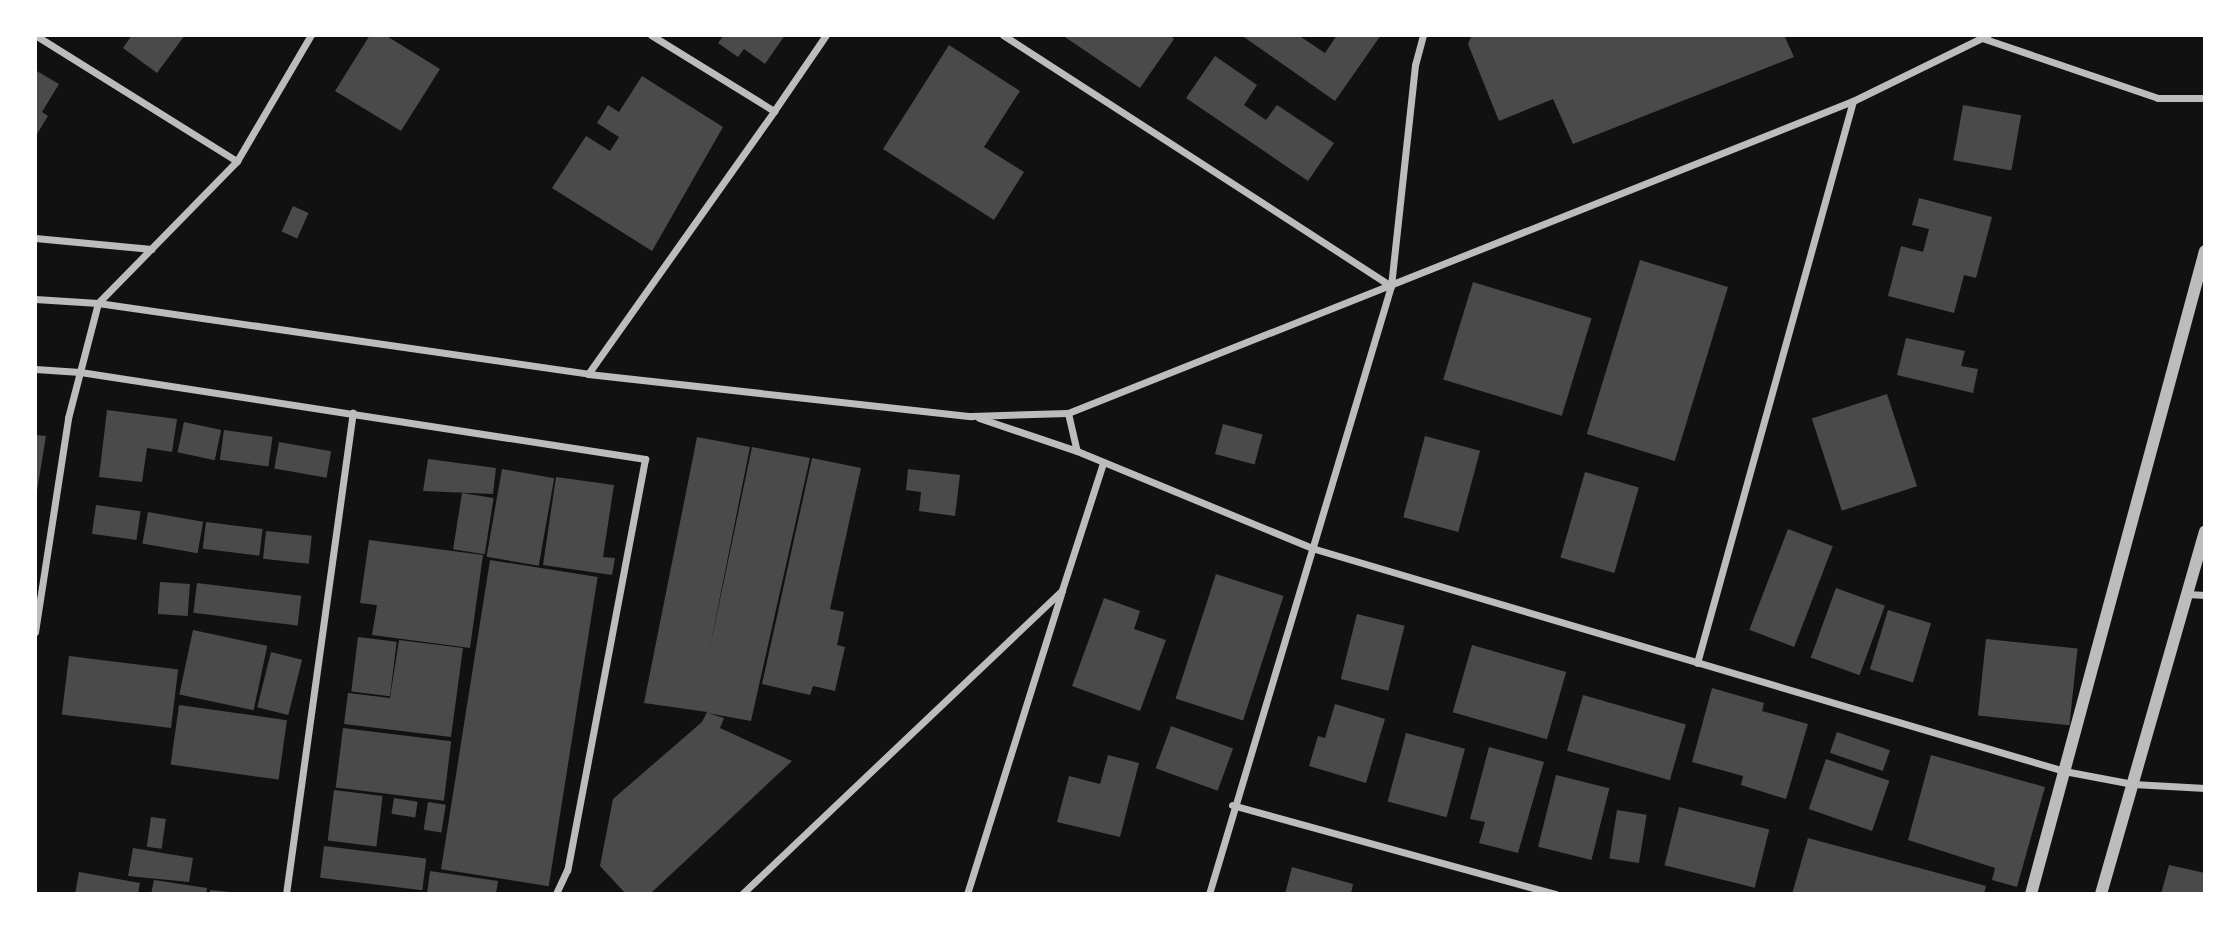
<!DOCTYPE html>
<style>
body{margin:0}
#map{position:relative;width:2240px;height:929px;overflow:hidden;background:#111;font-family:Manrope,sans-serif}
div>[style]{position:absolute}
.building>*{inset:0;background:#4a4a4a;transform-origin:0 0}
.minor>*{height:7px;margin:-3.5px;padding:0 3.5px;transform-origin:3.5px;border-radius:3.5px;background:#bcbcbc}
.tertiary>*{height:12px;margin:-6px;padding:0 6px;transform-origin:6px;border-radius:6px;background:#bcbcbc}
span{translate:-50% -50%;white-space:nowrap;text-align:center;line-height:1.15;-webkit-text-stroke:7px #fff;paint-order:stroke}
.frame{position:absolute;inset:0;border:37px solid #fff;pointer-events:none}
</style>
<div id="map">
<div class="building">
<div style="clip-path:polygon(132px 35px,185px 35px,157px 73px,123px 48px)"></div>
<div style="clip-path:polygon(370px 35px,385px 35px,440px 69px,401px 131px,335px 91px)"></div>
<div style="clip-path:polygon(724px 35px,785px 35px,765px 64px,744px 49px,738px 57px,718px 43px)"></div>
<div style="clip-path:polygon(1062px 35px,1169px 35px,1174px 39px,1140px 88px)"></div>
<div style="clip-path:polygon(1241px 35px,1298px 35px,1325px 53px,1337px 35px,1381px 35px,1335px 101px)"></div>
<div style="clip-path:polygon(1472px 35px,1784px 35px,1794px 57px,1573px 144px,1553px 99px,1499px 121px,1468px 44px)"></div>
<div style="clip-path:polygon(949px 45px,1020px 91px,984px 147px,1024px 172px,994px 220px,883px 149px)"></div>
<div style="clip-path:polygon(1215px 56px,1257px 85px,1244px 105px,1266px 120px,1277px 105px,1334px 143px,1308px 181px,1186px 98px)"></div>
<div style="clip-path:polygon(35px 70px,59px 84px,42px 112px,48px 116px,35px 137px)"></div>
<div style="clip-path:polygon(642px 76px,723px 127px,652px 251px,552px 188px,586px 136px,610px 151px,619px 137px,597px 123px,608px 105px,619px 112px)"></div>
<div style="left:1963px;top:105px;width:59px;height:56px;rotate:10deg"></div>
<div style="clip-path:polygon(1919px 198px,1992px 217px,1976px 278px,1964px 275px,1954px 313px,1888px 296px,1901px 246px,1923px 252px,1929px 229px,1912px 225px)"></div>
<div style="left:293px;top:206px;width:17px;height:28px;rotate:24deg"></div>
<div style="left:1640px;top:260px;width:92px;height:182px;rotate:17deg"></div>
<div style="left:1473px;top:282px;width:124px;height:102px;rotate:17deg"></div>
<div style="clip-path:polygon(1906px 338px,1965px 351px,1961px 366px,1978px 369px,1973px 393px,1897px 375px)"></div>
<div style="left:1887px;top:394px;width:97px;height:79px;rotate:72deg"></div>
<div style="clip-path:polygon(107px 410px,177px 419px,172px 452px,147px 448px,142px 482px,99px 477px)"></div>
<div style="left:184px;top:422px;width:38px;height:31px;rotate:12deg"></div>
<div style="left:1223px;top:424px;width:41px;height:31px;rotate:15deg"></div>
<div style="left:224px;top:430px;width:49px;height:30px;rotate:8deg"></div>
<div style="clip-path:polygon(35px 435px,46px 436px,36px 497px,35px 497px)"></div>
<div style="left:1425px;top:436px;width:57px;height:84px;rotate:15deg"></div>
<div style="clip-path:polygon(697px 437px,750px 447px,709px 652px,752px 447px,810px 458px,751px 721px,708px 713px,724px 718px,720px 728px,792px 761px,650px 894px,626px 894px,600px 866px,613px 799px,702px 722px,707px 712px,644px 703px)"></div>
<div style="left:279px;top:442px;width:53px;height:27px;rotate:10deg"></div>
<div style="clip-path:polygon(812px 458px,861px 468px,830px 609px,844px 612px,837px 645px,845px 647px,835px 691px,813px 686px,810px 695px,762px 684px)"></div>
<div style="clip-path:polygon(428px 459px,496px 468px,493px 494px,423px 491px)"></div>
<div style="left:502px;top:469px;width:53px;height:89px;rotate:10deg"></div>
<div style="clip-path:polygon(908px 469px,960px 475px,955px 516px,919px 511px,921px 492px,906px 490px)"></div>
<div style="left:1585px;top:472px;width:56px;height:89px;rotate:16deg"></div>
<div style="clip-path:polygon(556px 477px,614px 485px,603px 557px,615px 558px,612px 575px,543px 565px)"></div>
<div style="left:462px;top:493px;width:32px;height:57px;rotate:9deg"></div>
<div style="left:96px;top:505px;width:45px;height:29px;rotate:8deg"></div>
<div style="left:148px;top:512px;width:56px;height:32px;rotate:10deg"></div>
<div style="left:206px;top:522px;width:57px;height:27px;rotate:7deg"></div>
<div style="left:1788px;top:529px;width:48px;height:108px;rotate:21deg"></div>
<div style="left:266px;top:531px;width:46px;height:28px;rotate:6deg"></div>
<div style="clip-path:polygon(369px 540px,483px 555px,470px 648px,372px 635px,377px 605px,360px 603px)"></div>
<div style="left:490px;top:560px;width:109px;height:313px;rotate:9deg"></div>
<div style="left:1216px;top:574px;width:71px;height:131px;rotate:18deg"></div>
<div style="left:160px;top:582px;width:30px;height:32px;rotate:4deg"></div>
<div style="left:197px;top:583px;width:105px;height:30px;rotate:7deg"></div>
<div style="left:1836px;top:588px;width:52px;height:74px;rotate:20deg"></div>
<div style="clip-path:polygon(1104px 598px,1140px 611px,1134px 629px,1166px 640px,1140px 711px,1072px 686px)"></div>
<div style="left:1888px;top:610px;width:45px;height:62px;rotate:17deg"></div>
<div style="left:1357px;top:614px;width:49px;height:67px;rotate:14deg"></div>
<div style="left:193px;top:630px;width:76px;height:66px;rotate:12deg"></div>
<div style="left:358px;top:637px;width:39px;height:55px;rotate:7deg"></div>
<div style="left:1986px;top:639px;width:92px;height:77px;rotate:6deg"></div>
<div style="clip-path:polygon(399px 640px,463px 648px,451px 737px,344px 724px,348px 693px,390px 698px)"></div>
<div style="left:1472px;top:645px;width:98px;height:70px;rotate:16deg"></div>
<div style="left:271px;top:652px;width:32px;height:57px;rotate:14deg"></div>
<div style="left:69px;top:656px;width:110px;height:59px;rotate:7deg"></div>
<div style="clip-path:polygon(1712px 688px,1764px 703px,1762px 711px,1808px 724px,1786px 799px,1741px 785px,1743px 776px,1692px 762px)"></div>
<div style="left:1583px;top:695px;width:107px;height:58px;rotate:16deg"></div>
<div style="clip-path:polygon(1335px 704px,1385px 719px,1366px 783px,1309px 766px,1318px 736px,1325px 738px)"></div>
<div style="left:179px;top:705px;width:109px;height:60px;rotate:8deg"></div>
<div style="left:1171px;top:726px;width:66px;height:45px;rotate:20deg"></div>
<div style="left:343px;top:728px;width:109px;height:60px;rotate:7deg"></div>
<div style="left:1837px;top:732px;width:56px;height:22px;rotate:19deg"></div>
<div style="left:1406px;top:733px;width:61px;height:71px;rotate:15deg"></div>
<div style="clip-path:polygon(1489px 747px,1544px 762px,1518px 853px,1479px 843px,1485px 822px,1470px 819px)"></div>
<div style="clip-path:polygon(1108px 755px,1139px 763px,1120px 837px,1057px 822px,1069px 776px,1100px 784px)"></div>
<div style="clip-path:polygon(1931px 755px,2045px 787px,2017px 887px,1992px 880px,1995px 868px,1908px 840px)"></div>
<div style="left:1826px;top:759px;width:67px;height:53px;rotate:19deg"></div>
<div style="left:1556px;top:775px;width:55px;height:74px;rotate:14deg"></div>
<div style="left:334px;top:790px;width:49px;height:51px;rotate:7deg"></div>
<div style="left:394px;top:798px;width:24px;height:16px;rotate:9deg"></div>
<div style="left:428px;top:802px;width:18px;height:28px;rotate:9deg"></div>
<div style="left:1679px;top:807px;width:93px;height:60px;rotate:14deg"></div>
<div style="left:1617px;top:810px;width:30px;height:49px;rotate:9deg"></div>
<div style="left:151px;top:817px;width:15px;height:30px;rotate:8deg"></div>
<div style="clip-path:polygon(1808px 838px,1986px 886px,1984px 894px,1792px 894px)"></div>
<div style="left:324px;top:846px;width:103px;height:32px;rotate:7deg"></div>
<div style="clip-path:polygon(133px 848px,193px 858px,189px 882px,128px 876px)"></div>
<div style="clip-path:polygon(2169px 865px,2205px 873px,2205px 894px,2161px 894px)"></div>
<div style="clip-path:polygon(1292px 867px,1353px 884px,1351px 894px,1285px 894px)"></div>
<div style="clip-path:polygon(430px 871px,498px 881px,496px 894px,427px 894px)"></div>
<div style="clip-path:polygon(79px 872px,140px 883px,138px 894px,75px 894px)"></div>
<div style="clip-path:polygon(154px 880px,207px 888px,206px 894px,151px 894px)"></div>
<div style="clip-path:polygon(210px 890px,230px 892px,229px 894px,210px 894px)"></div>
</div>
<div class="minor">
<div style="left:35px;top:35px;width:238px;rotate:32deg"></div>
<div style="left:651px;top:35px;width:145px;rotate:31.7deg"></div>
<div style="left:774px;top:111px;width:92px;rotate:-55.6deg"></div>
<div style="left:1003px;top:35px;width:462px;rotate:32.9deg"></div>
<div style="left:1982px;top:38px;width:186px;rotate:18.8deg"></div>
<div style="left:2158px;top:98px;width:47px"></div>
<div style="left:35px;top:238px;width:117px;rotate:5.4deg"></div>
<div style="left:35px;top:299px;width:63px;rotate:3.6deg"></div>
<div style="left:98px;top:303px;width:495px;rotate:8.2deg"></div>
<div style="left:588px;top:374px;width:385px;rotate:6.3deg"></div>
<div style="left:971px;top:416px;width:97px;rotate:-1.8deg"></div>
<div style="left:1068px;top:413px;width:845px;rotate:-21.68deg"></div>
<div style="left:1853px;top:101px;width:150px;rotate:-26.1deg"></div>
<div style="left:35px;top:369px;width:45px;rotate:3.8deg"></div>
<div style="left:80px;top:372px;width:572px;rotate:8.75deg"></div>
<div style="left:645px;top:459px;width:418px;rotate:100.7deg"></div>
<div style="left:567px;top:870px;width:26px;rotate:115deg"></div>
<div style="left:588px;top:374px;width:322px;rotate:-54.7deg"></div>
<div style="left:1068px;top:413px;width:39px;rotate:77deg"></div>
<div style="left:979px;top:418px;width:103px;rotate:18.6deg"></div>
<div style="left:1077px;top:451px;width:257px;rotate:22.4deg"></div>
<div style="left:1315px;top:549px;width:781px;rotate:16.51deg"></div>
<div style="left:2064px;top:771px;width:70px;rotate:10.7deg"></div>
<div style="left:2133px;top:784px;width:72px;rotate:3.2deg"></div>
<div style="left:2187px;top:594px;width:18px;rotate:3deg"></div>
<div style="left:35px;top:632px;width:217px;rotate:-81.2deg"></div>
<div style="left:68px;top:418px;width:119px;rotate:-75.4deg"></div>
<div style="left:98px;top:303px;width:199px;rotate:-45.6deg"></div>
<div style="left:237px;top:161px;width:146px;rotate:-59.6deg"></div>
<div style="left:1697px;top:663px;width:583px;rotate:-74.49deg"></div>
<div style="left:1232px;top:805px;width:336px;rotate:15.4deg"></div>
<div style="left:286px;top:894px;width:486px;rotate:-82.1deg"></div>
<div style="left:742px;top:894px;width:441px;rotate:-43.5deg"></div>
<div style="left:1062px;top:590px;width:133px;rotate:-72.1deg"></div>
<div style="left:967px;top:894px;width:318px;rotate:-72.6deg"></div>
<div style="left:1209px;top:894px;width:635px;rotate:-73.34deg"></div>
<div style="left:1391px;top:286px;width:222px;rotate:-83.8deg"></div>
<div style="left:1415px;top:65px;width:31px;rotate:-75deg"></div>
</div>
<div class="tertiary">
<div style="left:2031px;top:894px;width:666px;rotate:-74.86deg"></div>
<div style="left:2101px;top:894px;width:377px;rotate:-74deg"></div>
</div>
<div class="frame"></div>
</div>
